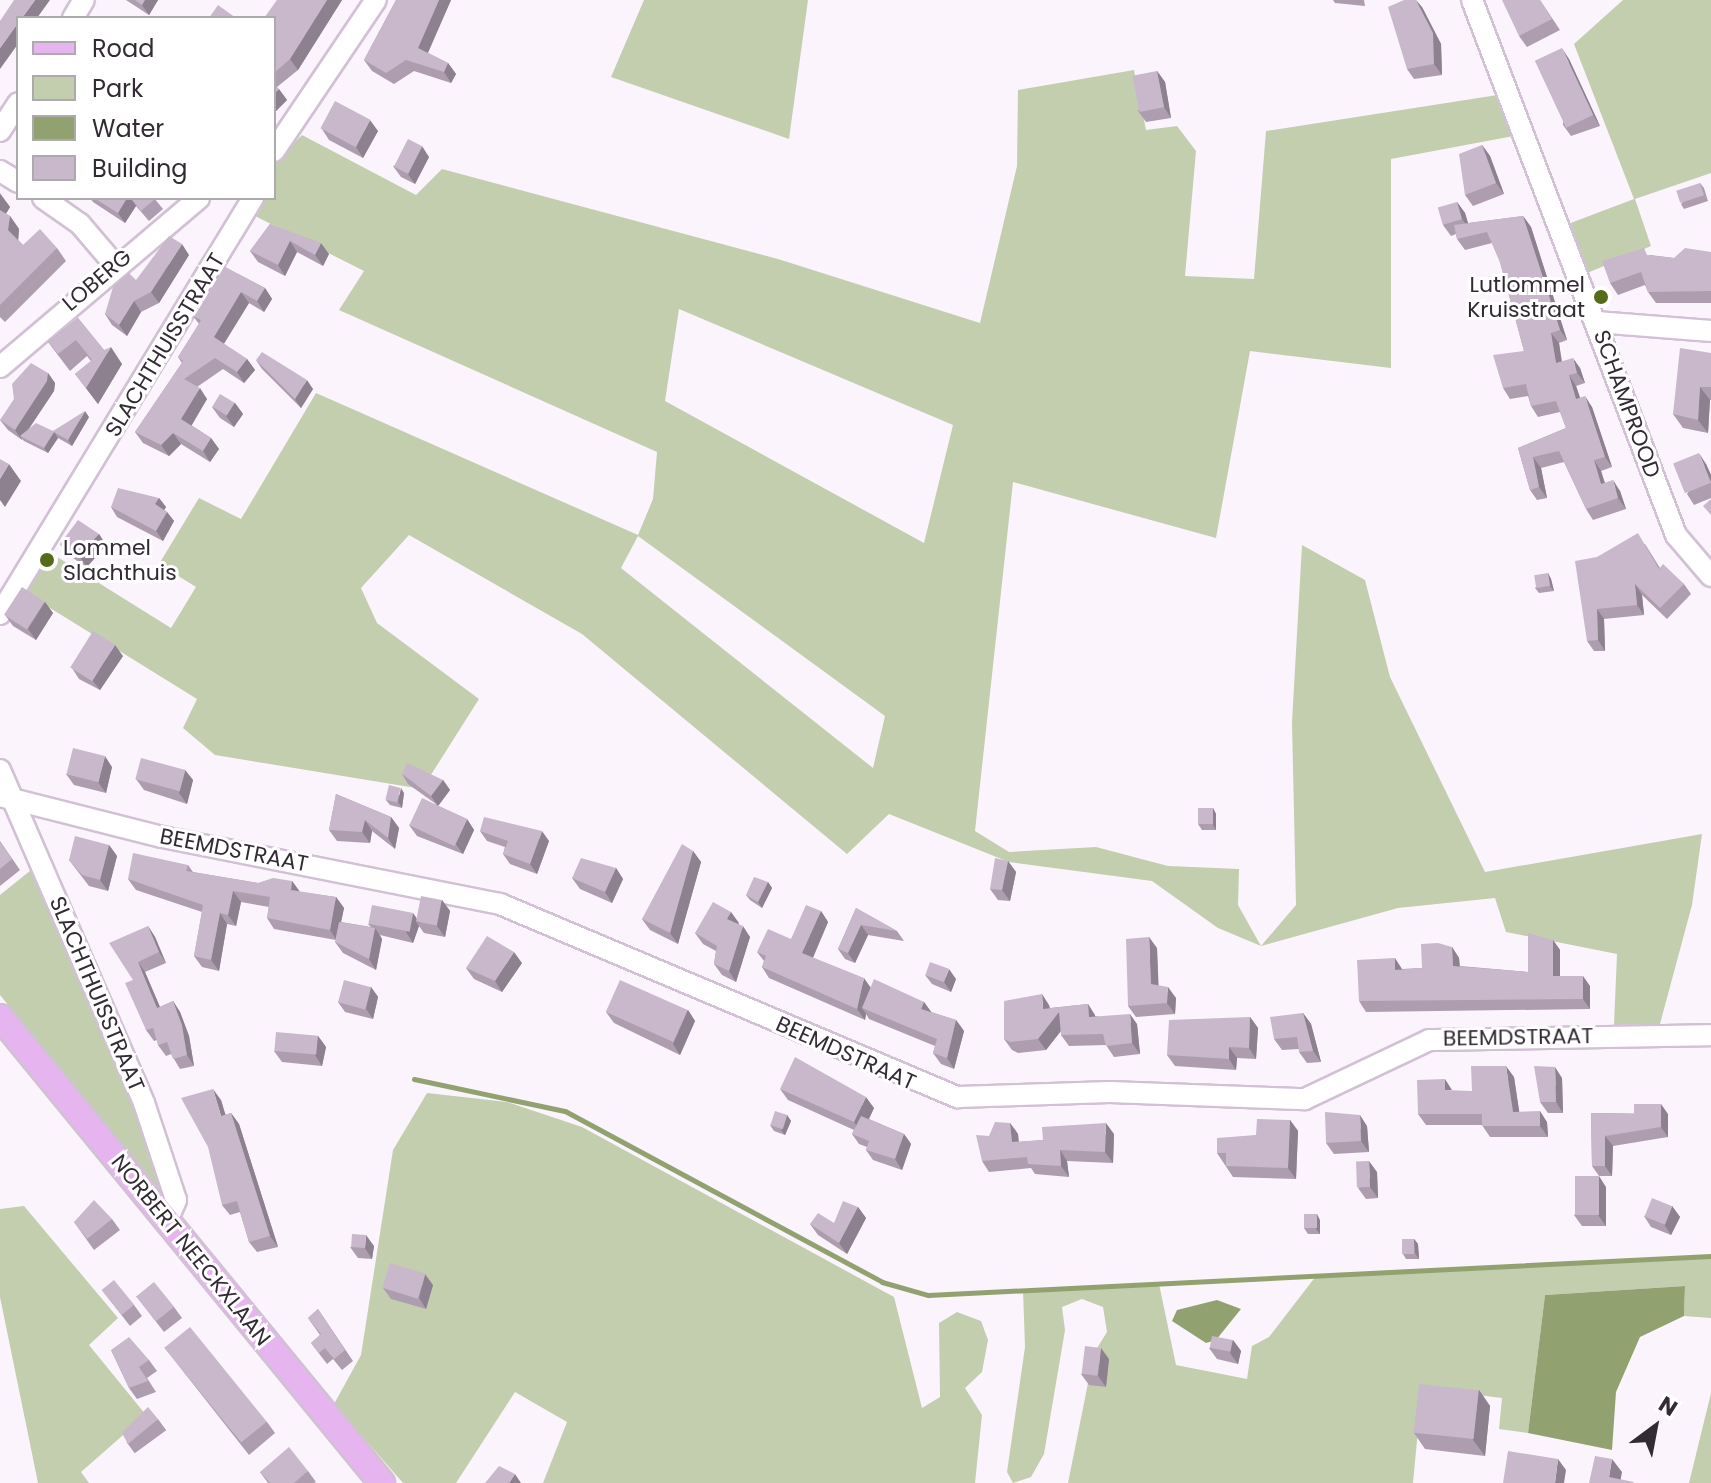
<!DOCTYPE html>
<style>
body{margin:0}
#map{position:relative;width:1711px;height:1483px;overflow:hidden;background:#fbf4fd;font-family:Poppins,sans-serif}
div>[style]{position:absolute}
.green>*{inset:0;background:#c3ceae}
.water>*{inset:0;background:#91a270}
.stream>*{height:5px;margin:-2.5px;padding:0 2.5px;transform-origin:2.5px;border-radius:2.5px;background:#91a270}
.roads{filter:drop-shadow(2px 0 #d2c0d5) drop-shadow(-2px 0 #d2c0d5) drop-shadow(0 2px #d2c0d5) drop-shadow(0 -2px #d2c0d5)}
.minor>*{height:20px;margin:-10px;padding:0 10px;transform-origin:10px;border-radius:10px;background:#fff}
.major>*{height:24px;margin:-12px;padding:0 12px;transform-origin:12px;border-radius:12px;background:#e6b5f0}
.wall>*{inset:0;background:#ad9daf;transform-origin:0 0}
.shaded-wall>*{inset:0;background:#8d808f}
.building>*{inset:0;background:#c9b7cc;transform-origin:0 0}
.dots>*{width:22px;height:22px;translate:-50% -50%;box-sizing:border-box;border:4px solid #fff;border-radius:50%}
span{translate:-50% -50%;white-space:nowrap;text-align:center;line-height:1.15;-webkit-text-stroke:6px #fff;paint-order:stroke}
.street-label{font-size:22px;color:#322b33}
.poi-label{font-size:22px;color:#322b33}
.right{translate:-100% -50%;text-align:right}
.left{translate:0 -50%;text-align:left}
.legend{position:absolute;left:16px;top:16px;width:260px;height:184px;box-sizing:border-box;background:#fff;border:2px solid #adaaad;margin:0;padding:10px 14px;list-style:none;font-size:24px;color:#322b33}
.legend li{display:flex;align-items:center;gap:16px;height:40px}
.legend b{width:40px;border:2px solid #adaaad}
.north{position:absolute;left:1615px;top:1387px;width:80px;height:80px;-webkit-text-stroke:6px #fff;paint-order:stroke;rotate:32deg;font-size:22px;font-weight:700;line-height:32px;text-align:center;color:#322b33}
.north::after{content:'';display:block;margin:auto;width:28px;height:36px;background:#322b33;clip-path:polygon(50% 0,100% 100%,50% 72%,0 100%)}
</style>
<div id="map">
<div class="green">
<div style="clip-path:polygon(644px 0,808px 0,789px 139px,611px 77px)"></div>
<div style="clip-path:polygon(1623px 0,1711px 0,1711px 173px,1635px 199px,1651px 246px,1585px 274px,1568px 224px,1634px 199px,1574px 44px)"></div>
<div style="clip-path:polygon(evenodd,1134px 70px,1146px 130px,1177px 126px,1196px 151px,1185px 276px,1254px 279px,1266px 131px,1504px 94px,1519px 135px,1391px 159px,1391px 368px,1250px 351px,1216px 538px,1013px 482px,975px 831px,1009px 852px,1096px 847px,1168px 866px,1239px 869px,1238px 905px,1261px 946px,1296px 905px,1292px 722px,1302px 545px,1365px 580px,1390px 677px,1485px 872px,1702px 834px,1692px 905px,1660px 1024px,1614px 1025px,1617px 954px,1506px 932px,1495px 898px,1398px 908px,1261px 946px,1218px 928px,1152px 881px,1009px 862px,889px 814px,847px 854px,582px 634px,409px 535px,361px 588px,377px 623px,479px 699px,422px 789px,215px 755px,183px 728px,197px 699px,21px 590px,46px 550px,171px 628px,196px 587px,159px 564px,199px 498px,241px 519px,316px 393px,638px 535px,653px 499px,657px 452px,339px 310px,364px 271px,255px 216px,260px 198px,274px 198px,274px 163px,302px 135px,416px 195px,442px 169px,778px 259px,980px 323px,1017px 166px,1018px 90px,1134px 70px,679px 309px,953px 425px,924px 543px,665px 401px,679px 309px,1134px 70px,638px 536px,885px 716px,873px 768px,621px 568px,638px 536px)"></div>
<div style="clip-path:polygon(36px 866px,110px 1031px,165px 1198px,0 995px,0 895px)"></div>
<div style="clip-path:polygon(427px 1093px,507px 1102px,582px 1127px,894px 1297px,922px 1408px,940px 1397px,939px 1323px,957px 1312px,981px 1321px,988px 1340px,982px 1372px,965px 1388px,982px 1415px,975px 1483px,543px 1483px,567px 1422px,515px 1392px,456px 1483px,403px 1483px,334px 1404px,361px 1355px,393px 1150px)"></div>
<div style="clip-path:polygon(24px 1206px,118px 1318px,89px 1345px,146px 1415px,81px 1472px,89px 1483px,38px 1483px,0 1297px,0 1209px)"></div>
<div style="clip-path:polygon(1711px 1256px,1711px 1318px,1684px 1316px,1685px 1286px,1545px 1295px,1528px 1433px,1499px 1429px,1502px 1398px,1422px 1388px,1413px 1483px,1068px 1483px,1094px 1353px,1107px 1332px,1103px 1307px,1082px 1299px,1062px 1307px,1065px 1330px,1044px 1454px,1031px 1477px,1013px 1483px,1007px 1472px,1025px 1347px,1023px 1290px,1159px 1284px,1176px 1365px,1247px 1379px,1252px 1346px,1269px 1337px,1316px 1276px)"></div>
<div style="clip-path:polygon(1711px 1393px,1711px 1483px,1689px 1483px)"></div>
</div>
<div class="water">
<div style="clip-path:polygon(1685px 1286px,1684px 1316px,1640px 1337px,1616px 1392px,1612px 1450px,1528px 1433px,1545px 1295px)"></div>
<div style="clip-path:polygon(1217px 1300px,1241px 1309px,1216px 1340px,1206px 1343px,1172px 1321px,1177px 1310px)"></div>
</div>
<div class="stream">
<div style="left:414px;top:1079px;width:154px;rotate:12deg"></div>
<div style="left:565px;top:1111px;width:360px;rotate:28.3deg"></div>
<div style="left:882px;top:1282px;width:48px;rotate:15.8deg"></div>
<div style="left:928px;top:1295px;width:784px;rotate:-2.85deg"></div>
</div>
<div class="roads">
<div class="minor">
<div style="left:1472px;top:0;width:573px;rotate:69.13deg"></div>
<div style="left:1676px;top:535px;width:54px;rotate:49.5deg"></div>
<div style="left:73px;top:18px;width:21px;rotate:-59deg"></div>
<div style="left:0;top:131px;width:33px;rotate:-57deg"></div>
<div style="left:274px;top:151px;width:182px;rotate:-56deg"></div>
<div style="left:0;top:171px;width:21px;rotate:31deg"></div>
<div style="left:43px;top:198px;width:45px;rotate:35.1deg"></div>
<div style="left:80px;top:224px;width:52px;rotate:49.6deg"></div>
<div style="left:1597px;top:322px;width:114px;rotate:4.5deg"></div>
<div style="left:0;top:367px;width:261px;rotate:-40.3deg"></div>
<div style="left:0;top:614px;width:487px;rotate:-58.7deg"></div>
<div style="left:0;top:770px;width:363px;rotate:66.6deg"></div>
<div style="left:144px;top:1103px;width:102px;rotate:71.7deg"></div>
<div style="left:176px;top:1200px;width:23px;rotate:113deg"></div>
<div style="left:0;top:796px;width:167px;rotate:14.2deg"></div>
<div style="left:162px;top:837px;width:345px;rotate:11.2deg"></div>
<div style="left:500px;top:904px;width:497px;rotate:22.9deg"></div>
<div style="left:958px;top:1097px;width:152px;rotate:-1.9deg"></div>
<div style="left:1110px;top:1092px;width:195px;rotate:2.1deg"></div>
<div style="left:1305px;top:1099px;width:137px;rotate:-25.4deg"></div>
<div style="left:1429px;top:1040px;width:282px;rotate:-1deg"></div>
</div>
<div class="major">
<div style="left:0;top:1017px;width:603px;rotate:50.66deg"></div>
</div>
</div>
<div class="wall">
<div style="clip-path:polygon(126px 0,158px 0,149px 15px)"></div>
<div style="clip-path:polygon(277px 0,342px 0,298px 70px,277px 87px,287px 100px,274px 113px,274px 18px)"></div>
<div style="clip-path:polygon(396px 0,451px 0,428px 53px,448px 63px,456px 74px,451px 83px,414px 71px,394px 84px,372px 71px,364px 60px)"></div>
<div style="clip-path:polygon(1333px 0,1364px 0,1365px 6px,1335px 3px)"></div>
<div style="clip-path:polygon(1540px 0,1560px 30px,1527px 47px,1519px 36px)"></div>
<div style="clip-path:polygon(1422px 7px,1441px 44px,1442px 75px,1414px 79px,1407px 69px)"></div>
<div style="clip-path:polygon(1569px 59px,1600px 126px,1571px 136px,1563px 125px)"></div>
<div style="clip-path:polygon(1157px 71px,1165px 82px,1171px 118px,1146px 122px,1138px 111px)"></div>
<div style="clip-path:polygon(322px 129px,378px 131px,363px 158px,329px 140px)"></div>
<div style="clip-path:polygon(1482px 145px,1490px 156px,1504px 194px,1473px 206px,1465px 195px)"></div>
<div style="clip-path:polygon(429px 157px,415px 184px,401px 177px,393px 166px)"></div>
<div style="clip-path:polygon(1700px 183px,1704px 188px,1708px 201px,1684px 209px,1681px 204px)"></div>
<div style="clip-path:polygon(0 193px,10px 207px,6px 214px,10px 216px,19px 229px,18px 240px,23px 245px,57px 248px,66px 261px,5px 322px,0 317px)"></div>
<div style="clip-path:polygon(90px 198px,154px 198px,163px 209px,149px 221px,136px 206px,125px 223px,93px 202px)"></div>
<div style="clip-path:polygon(1457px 202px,1465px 213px,1468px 223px,1523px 216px,1531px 227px,1567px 340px,1559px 343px,1562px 361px,1580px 368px,1585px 383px,1576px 386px,1580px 398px,1592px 407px,1612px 467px,1601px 471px,1605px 483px,1620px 491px,1626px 509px,1593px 520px,1586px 509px,1564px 462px,1541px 468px,1547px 498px,1537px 500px,1530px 490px,1518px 448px,1566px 428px,1560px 412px,1538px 417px,1531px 406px,1528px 396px,1510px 399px,1503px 388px,1524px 351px,1500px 262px,1492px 243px,1465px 250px,1457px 239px,1456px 234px,1451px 236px,1443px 225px)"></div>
<div style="clip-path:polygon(270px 224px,329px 254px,323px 266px,297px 252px,285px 276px,258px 262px,250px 251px)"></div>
<div style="clip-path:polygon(1711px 252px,1711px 303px,1656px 303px,1648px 292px,1645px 285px,1618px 295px,1610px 283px,1650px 255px,1674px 258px)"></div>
<div style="clip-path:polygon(189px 255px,159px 303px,141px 312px,127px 336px,112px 325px,105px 314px,136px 280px)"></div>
<div style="clip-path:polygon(223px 266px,265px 288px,272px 299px,264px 312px,249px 303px,224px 344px,247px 359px,255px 370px,244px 383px,223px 369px,197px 387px,207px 399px,191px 425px,211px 438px,219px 449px,210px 462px,181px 444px,169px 456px,143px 443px,135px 432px,182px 363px,178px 357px,199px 324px,193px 316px)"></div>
<div style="clip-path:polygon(78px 318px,104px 350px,122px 364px,98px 404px,75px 374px,91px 361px,87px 356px,70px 371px,48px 342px)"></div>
<div style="clip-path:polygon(1711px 353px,1711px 400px,1710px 400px,1708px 433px,1683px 428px,1673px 414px)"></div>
<div style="clip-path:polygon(256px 360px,313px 389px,301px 408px,262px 369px)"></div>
<div style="clip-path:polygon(48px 373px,55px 383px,54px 391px,29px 429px,53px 431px,89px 417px,72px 446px,58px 438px,48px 453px,24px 441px,22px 439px,22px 440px,8px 430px,0 420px)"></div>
<div style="clip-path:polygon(235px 403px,243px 414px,234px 427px,220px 418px,212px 407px)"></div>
<div style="clip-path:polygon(1706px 464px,1711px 475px,1711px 498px,1694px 505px,1687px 494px)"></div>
<div style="clip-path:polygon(159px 498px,166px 507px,164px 510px,167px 512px,174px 521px,163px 541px,117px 517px,111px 507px)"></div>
<div style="clip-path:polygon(99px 534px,106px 545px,87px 567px,68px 555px,60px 544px)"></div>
<div style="clip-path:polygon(1645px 544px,1660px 568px,1684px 584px,1691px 594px,1667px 619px,1642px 595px,1644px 615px,1604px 619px,1605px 651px,1594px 651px,1587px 641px,1597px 557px)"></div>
<div style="clip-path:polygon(1548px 573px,1551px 579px,1554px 591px,1539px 593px,1535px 588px)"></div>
<div style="clip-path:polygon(45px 602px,53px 613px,36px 640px,13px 626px,5px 615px)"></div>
<div style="clip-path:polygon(123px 656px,100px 690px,79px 679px,72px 668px)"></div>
<div style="clip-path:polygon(112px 767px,106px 793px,74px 785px,66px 774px)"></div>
<div style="clip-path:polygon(185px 770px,193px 780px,187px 804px,144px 790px,136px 779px)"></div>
<div style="clip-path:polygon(402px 774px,443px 780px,450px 790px,438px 806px,467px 819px,474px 830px,463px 854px,417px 836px,409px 825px,436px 804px,408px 784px)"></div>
<div style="clip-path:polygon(404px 793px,402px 808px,390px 805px,386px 800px)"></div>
<div style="clip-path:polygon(336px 794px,391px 817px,399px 828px,395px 849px,372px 831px,370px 843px,337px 841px,329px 830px)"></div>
<div style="clip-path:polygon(1213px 808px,1216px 814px,1216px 830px,1202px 830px,1198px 824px)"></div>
<div style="clip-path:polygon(480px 831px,549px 841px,537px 874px,510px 864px,503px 854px,505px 847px,487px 841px)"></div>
<div style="clip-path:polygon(0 841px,20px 870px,0 886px)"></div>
<div style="clip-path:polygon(109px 845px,117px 856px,108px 891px,89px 886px,69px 860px)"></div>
<div style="clip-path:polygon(693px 851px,701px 862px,678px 944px,650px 930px,642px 919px)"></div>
<div style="clip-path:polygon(1008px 861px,1016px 872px,1010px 901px,998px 900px,990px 889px)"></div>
<div style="clip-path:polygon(188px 865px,193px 872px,258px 883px,292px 881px,300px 892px,336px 897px,344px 908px,341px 922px,371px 927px,368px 924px,417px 919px,442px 900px,450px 911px,445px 937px,424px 933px,419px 926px,413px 943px,380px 935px,382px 939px,376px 970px,343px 953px,335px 942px,336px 940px,274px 929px,267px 918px,269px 907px,241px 902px,236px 926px,227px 924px,219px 971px,202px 967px,194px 956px,202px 912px,136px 890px,128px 879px)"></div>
<div style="clip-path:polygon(616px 868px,623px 879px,612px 903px,580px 889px,572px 878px)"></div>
<div style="clip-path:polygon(768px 882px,772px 888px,762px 908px,750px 900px,746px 895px)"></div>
<div style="clip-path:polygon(856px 908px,897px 931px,904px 941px,868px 935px,855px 963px,845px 959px,838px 949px)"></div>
<div style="clip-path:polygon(821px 911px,828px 922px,813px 958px,871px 988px,924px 1002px,931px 1012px,956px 1020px,964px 1031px,954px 1069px,941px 1064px,933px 1053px,935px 1046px,869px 1019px,866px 1014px,865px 1020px,769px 978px,762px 967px,764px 961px,757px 952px,791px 939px)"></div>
<div style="clip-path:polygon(731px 912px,738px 924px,750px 937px,736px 982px,722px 975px,714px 964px,716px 951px,703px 944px,695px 933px)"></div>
<div style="clip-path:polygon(148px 926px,155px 937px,166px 963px,145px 972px,160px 1007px,173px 1001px,180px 1012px,189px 1036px,194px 1066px,180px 1069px,171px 1054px,166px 1056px,158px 1045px,157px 1040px,154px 1041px,146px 1030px,133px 980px)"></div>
<div style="clip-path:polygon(1553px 940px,1560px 950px,1560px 976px,1590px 986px,1590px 1009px,1366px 1012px,1359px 1001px,1402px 969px,1422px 968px,1452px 947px,1459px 958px,1460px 966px,1528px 972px)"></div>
<div style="clip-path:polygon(1157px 948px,1158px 986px,1176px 998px,1175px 1014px,1136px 1017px,1128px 1006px)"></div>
<div style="clip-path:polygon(522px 963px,502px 992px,474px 979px,466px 968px)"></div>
<div style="clip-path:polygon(925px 975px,956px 979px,951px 992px,932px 984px)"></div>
<div style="clip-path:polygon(371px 987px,378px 997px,373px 1019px,345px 1012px,338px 1002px)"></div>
<div style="clip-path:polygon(1088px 1004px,1095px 1016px,1137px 1024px,1140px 1054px,1114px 1057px,1106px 1045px,1069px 1046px,1061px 1035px,1061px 1031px,1046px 1050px,1018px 1053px,1012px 1050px,1004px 1039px,1049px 1005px,1050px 1008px)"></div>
<div style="clip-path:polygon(688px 1010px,695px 1021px,680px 1055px,614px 1023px,606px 1012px)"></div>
<div style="clip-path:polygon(1303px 1013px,1311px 1024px,1321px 1062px,1307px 1063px,1299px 1052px,1299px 1049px,1282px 1050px,1274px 1039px)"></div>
<div style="clip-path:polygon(1250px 1017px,1258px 1028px,1256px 1059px,1237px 1058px,1236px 1070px,1175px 1066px,1167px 1055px)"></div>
<div style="clip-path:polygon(318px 1036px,326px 1047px,322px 1066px,282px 1062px,274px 1051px)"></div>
<div style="clip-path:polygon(1514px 1077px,1519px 1112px,1547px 1122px,1548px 1137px,1490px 1137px,1482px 1125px,1426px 1125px,1418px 1114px,1452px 1091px,1472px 1091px)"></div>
<div style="clip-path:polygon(1562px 1078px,1563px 1113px,1548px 1113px,1540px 1102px)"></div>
<div style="clip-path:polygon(780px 1089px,874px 1108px,869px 1119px,904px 1134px,911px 1144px,902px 1170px,873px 1160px,866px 1150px,867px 1147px,859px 1144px,852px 1134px,854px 1130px,788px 1100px)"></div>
<div style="clip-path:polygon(221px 1100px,225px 1115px,231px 1113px,239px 1124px,278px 1247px,257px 1252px,249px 1242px,240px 1212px,230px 1215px,222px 1205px)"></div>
<div style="clip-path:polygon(1591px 1113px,1668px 1114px,1668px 1137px,1613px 1146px,1612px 1176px,1599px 1176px,1592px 1166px)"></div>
<div style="clip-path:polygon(787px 1115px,791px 1121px,785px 1135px,774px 1131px,770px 1125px)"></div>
<div style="clip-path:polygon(1290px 1120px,1298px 1131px,1296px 1179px,1233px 1177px,1217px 1153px)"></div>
<div style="clip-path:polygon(1010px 1123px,1018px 1134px,1019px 1142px,1114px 1134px,1113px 1163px,1067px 1161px,1069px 1177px,1035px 1174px,1031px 1168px,989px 1172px,982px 1161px,989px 1136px)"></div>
<div style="clip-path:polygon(1367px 1126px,1369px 1152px,1334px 1154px,1326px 1143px)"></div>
<div style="clip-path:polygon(1377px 1172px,1378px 1198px,1366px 1199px,1358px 1188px)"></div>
<div style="clip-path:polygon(1606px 1187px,1606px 1226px,1582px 1226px,1574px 1215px)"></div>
<div style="clip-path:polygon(1672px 1206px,1680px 1217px,1671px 1235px,1651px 1227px,1644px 1216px)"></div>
<div style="clip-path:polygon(858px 1207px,866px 1218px,847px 1254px,818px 1235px,810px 1224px,834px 1223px)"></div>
<div style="clip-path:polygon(112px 1219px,120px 1230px,94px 1250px,74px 1222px)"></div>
<div style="clip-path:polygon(1320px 1220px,1320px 1234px,1308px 1234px,1304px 1228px)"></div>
<div style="clip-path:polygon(1414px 1239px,1418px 1244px,1419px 1259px,1406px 1259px,1403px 1254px)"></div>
<div style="clip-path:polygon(374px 1246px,372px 1259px,358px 1258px,350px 1247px)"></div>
<div style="clip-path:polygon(433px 1285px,426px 1309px,391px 1299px,383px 1288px)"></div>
<div style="clip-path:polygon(102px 1290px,134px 1305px,142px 1316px,130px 1326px)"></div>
<div style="clip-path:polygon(136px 1296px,174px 1307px,182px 1318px,164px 1332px)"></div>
<div style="clip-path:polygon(318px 1309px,353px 1361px,342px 1370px,333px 1359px,327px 1364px,311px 1343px,320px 1335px,308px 1318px)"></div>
<div style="clip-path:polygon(1233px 1340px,1241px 1351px,1238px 1364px,1217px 1359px,1209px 1348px)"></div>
<div style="clip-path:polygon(164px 1347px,267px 1422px,275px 1433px,249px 1455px)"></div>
<div style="clip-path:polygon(111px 1350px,149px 1360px,157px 1371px,147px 1378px,156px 1392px,137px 1399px,129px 1388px)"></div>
<div style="clip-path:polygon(1109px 1359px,1106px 1387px,1089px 1385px,1081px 1374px)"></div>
<div style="clip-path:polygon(1479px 1390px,1490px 1406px,1485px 1456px,1425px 1449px,1414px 1433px)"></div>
<div style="left:158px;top:1419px;width:14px;height:39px;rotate:54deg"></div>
<div style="clip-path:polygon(308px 1471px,316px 1482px,314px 1483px,268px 1483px,260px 1472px)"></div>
</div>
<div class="shaded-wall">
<div style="clip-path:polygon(35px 0,50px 0,37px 18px,22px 18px)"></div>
<div style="clip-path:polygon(145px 0,158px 0,149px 15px,142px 5px)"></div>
<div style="clip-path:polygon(327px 0,342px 0,298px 70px,290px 59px)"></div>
<div style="clip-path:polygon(439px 0,451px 0,425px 59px,418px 48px)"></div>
<div style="clip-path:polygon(1416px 0,1422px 7px,1441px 44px,1442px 75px,1434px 64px)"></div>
<div style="clip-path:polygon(18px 23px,18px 44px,0 69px,0 48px)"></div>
<div style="clip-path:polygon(1562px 48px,1569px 59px,1600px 126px,1593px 115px)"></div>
<div style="clip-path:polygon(448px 63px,456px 74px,451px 83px,444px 72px)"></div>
<div style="clip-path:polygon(1157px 71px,1165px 82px,1171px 118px,1164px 107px)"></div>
<div style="clip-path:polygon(279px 89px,287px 100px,274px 113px,274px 94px)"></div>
<div style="clip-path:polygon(370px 120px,378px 131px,363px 158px,356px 147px)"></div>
<div style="clip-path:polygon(1482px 145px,1490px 156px,1504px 194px,1496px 183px)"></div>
<div style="clip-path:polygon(422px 146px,429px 157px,415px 184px,407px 173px)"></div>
<div style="clip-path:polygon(0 194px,10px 207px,2px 220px,0 216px)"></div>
<div style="clip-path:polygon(127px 198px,130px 198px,136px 206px,125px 223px,118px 213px)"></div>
<div style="clip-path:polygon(1457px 202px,1465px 213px,1470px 230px,1462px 219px)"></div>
<div style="clip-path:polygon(10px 216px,19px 229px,18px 243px,8px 230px)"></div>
<div style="clip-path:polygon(1523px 216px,1531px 227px,1567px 340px,1560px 330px)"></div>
<div style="clip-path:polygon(290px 241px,297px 252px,285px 276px,278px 265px)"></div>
<div style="clip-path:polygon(321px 243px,329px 254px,323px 266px,315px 255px)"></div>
<div style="clip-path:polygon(182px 244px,189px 255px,159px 303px,151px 292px)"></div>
<div style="clip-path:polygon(265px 288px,272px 299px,264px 312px,257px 301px)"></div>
<div style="clip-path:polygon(241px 292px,249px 303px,221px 348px,214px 337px)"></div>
<div style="clip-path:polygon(134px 301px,141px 312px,127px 336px,119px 325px)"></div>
<div style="clip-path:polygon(1551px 333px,1559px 343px,1563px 373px,1556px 363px)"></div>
<div style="clip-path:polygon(111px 347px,122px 364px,98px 404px,86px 388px)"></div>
<div style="clip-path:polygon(1573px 358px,1580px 368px,1585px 383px,1577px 373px)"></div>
<div style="clip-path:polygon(247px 359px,255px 370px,244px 383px,237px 372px)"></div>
<div style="clip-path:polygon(48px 373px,55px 383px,54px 391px,23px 437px,20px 436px,22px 440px,15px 430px)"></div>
<div style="clip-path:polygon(1569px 375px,1576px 386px,1584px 409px,1576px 399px)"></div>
<div style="clip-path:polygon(307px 380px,313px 389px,301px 408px,295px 399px)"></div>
<div style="clip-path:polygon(1700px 387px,1710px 400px,1708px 433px,1698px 420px)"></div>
<div style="clip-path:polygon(200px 388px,207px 399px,189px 430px,181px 419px)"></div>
<div style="clip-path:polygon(1585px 396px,1592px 407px,1612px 467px,1605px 457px)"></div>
<div style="clip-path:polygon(235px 403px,243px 414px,234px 427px,226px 416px)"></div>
<div style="clip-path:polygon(85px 411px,89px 417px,72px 446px,68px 440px)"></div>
<div style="clip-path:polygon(54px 432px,58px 438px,48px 453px,44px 448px)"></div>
<div style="clip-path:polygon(173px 433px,181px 444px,169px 456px,161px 445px)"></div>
<div style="clip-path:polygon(211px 438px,219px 449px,210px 462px,203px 451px)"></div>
<div style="clip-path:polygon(1699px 453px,1706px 464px,1711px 475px,1711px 482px)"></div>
<div style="clip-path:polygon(1533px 457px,1541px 468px,1547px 498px,1539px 487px)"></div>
<div style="clip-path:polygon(1594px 460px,1601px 471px,1608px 494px,1601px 484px)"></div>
<div style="clip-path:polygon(9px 464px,21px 481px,5px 507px,0 500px,0 479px)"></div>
<div style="clip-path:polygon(1613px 480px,1620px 491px,1626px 509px,1618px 498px)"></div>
<div style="clip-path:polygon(159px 498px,166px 507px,162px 514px,155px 504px)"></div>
<div style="clip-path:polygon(167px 512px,174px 521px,163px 541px,156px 531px)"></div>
<div style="clip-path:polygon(99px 534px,106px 545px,87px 567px,79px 556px)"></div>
<div style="clip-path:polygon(1548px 573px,1551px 579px,1554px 591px,1550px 586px)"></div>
<div style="clip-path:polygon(1635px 584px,1642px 595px,1644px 615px,1637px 605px)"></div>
<div style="clip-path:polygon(45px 602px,53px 613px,36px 640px,28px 629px)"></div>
<div style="clip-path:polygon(1597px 609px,1604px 619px,1605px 651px,1598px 640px)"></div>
<div style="clip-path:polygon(115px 645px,123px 656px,100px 690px,92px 680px)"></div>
<div style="clip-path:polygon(105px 756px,112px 767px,106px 793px,98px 782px)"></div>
<div style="clip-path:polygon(185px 770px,193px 780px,187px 804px,179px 793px)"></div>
<div style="clip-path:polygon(443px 780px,450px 790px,438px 806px,431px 796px)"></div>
<div style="clip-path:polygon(401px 788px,404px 793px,402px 808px,398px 802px)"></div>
<div style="clip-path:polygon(1213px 808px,1216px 814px,1216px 830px,1213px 825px)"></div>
<div style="clip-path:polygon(391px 817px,399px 828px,395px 849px,388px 838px)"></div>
<div style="clip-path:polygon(467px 819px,474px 830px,463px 854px,455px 843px)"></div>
<div style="clip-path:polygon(365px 820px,372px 831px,370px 843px,362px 832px)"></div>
<div style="clip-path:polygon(542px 831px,549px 841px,537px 874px,530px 864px)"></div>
<div style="clip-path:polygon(109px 845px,117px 856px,108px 891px,100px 880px)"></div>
<div style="clip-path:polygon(693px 851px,701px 862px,678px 944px,670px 933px)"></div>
<div style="clip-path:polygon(1008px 861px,1016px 872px,1010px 901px,1002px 890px)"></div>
<div style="clip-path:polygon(616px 868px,623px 879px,612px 903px,605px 892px)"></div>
<div style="clip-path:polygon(292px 881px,300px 892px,291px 890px)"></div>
<div style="clip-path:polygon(768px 882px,772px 888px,762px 908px,758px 902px)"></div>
<div style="clip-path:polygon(233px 891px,241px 902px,236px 926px,228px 915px)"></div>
<div style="clip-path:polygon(336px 897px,344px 908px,337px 941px,330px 930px)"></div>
<div style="clip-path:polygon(442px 900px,450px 911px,445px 937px,437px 926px)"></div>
<div style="clip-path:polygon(821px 911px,828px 922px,810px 964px,802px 953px)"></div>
<div style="clip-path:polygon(731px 912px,739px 923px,735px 930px,727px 919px)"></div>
<div style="clip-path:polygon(220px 913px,227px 924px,219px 971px,211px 960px)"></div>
<div style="clip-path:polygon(413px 913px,420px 923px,416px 922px,419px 926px,413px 943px,406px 932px)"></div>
<div style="clip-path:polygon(861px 925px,868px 935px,855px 963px,848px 953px)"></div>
<div style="clip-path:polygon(148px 926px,155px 937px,166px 963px,159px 952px)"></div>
<div style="clip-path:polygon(743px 926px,750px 937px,736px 982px,729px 971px)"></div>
<div style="clip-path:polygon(375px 928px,382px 939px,376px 970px,369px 959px)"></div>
<div style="clip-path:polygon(1149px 937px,1157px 948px,1159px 995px,1151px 984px)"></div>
<div style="clip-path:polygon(1553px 940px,1560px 950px,1560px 986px,1553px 976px)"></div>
<div style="clip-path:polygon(1452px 947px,1459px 958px,1460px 976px,1453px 966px)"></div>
<div style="clip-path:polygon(514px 952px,522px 963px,502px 992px,495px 981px)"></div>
<div style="clip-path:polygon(1395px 958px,1402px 969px,1403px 980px,1395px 970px)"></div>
<div style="clip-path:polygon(138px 962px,145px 972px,165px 1019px,157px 1008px)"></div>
<div style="clip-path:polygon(949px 969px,956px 979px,951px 992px,944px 982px)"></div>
<div style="clip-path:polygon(1583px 976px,1590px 986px,1590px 1009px,1583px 999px)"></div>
<div style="clip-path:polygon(864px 978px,871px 988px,862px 1008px,866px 1014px,865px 1020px,857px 1009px)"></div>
<div style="clip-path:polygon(371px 987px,378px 997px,373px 1019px,366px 1009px)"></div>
<div style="clip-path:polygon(1168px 987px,1176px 998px,1175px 1014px,1167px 1003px)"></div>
<div style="clip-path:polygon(1042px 994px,1049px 1005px,1051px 1020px,1043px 1009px)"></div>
<div style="clip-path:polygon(173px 1001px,180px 1012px,189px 1036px,194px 1066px,187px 1055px)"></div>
<div style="clip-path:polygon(924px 1002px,932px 1013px,921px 1009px)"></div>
<div style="clip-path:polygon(1088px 1004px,1095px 1015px,1097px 1028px,1089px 1017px)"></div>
<div style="clip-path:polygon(688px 1010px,695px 1021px,680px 1055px,673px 1044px)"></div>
<div style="clip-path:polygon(1059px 1012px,1067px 1023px,1046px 1050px,1038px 1039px)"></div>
<div style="clip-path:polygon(1303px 1013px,1311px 1024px,1321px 1062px,1313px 1051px)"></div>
<div style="clip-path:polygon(1130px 1014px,1137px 1024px,1140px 1054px,1132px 1043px)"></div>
<div style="clip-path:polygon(1250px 1017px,1258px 1028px,1256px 1059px,1249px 1048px)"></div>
<div style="clip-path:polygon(956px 1020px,964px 1031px,954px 1069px,947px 1058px)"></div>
<div style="clip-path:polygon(318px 1036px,326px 1047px,322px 1066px,315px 1055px)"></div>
<div style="clip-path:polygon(1229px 1047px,1237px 1058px,1236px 1070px,1229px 1059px)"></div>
<div style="clip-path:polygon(1506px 1066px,1514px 1077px,1521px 1123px,1513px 1112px)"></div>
<div style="clip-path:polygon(1555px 1067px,1562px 1078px,1563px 1113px,1556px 1102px)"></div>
<div style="clip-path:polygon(1445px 1079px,1452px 1090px,1445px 1090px)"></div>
<div style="clip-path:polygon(213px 1089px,221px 1100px,229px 1126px,221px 1116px)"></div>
<div style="clip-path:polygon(866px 1097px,874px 1108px,862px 1133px,854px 1122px)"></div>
<div style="clip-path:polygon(1661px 1104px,1668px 1114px,1668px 1137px,1661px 1127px)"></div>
<div style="clip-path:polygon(1540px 1111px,1547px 1122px,1548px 1137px,1540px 1126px)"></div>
<div style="clip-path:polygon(231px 1113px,239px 1124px,278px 1247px,270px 1236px)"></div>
<div style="clip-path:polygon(787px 1115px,791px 1121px,785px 1135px,781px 1130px)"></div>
<div style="clip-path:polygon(1360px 1115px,1367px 1126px,1369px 1152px,1361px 1141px)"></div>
<div style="clip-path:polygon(1290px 1120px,1298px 1131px,1296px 1179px,1288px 1168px)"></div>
<div style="clip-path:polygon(1010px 1123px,1018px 1134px,1019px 1153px,1012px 1142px)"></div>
<div style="clip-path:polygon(1106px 1123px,1114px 1134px,1113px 1163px,1105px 1152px)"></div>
<div style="clip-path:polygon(904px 1134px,911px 1144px,902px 1170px,895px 1159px)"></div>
<div style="clip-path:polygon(1605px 1136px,1613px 1146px,1612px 1176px,1605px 1166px)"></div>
<div style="clip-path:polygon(1060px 1150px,1067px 1161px,1069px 1177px,1061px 1166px)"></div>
<div style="clip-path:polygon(1369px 1161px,1377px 1172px,1378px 1198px,1370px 1187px)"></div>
<div style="clip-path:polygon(1599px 1176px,1606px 1187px,1606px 1226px,1598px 1215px)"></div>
<div style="clip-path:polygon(1672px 1206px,1680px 1217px,1671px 1235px,1664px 1224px)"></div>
<div style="clip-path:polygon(858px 1207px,866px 1218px,847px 1254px,839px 1243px)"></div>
<div style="clip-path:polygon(1317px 1214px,1320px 1220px,1320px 1234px,1316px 1229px)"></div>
<div style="clip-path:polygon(366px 1235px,374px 1246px,372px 1259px,365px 1248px)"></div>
<div style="clip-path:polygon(1414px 1239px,1418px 1244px,1419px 1259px,1415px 1253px)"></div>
<div style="clip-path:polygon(425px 1274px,433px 1285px,426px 1309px,419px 1298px)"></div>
<div style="clip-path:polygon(1233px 1340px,1241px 1351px,1238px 1364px,1230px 1353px)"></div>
<div style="clip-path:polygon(1101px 1348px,1109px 1359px,1106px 1387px,1098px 1376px)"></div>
<div style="clip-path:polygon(1479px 1390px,1490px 1406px,1485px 1456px,1473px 1440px)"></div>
<div style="clip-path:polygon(1558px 1459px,1566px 1470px,1564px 1483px,1555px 1483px)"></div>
<div style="clip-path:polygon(1612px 1459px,1622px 1472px,1620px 1483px,1609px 1477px)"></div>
<div style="clip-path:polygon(515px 1474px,521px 1483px,509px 1483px)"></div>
</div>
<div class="building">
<div style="clip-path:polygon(14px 0,35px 0,22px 18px,18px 18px,18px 23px,0 48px,0 21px)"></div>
<div style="clip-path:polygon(135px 0,145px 0,142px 5px)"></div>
<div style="clip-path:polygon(277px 0,327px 0,290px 59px,274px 73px,274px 18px,264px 18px)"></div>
<div style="clip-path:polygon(396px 0,439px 0,418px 48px,448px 63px,444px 72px,406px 60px,386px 73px,364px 60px)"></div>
<div style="clip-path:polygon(1404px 0,1416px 0,1433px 33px,1434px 64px,1407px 69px,1388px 7px)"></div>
<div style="clip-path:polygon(1502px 0,1540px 0,1552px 19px,1519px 36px)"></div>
<div style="clip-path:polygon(218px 5px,236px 18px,209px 18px)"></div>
<div style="left:1562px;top:48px;width:74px;height:30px;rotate:65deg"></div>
<div style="left:1157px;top:71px;width:37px;height:25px;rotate:79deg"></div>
<div style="clip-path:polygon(274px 84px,279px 89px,274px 94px)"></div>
<div style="left:335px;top:101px;width:40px;height:31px;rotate:28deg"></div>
<div style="left:408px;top:139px;width:16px;height:31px;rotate:27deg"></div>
<div style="clip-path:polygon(1482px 145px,1496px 183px,1465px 195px,1459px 154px)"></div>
<div style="left:1700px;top:183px;width:13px;height:25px;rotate:72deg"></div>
<div style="clip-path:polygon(94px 198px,127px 198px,118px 213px)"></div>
<div style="clip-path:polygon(131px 198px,154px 198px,155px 199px,141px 211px)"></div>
<div style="left:1457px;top:202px;width:18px;height:20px;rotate:74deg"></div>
<div style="clip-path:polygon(0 210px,10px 216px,8px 230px,23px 245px,40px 229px,57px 248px,0 305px)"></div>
<div style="clip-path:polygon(1523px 216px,1560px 330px,1551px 333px,1556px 363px,1573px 358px,1577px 373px,1569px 375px,1576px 399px,1585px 396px,1605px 457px,1594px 460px,1601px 484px,1613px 480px,1618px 498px,1586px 509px,1559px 451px,1533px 457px,1539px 487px,1530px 490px,1518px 448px,1566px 428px,1556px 401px,1531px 406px,1526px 384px,1503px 388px,1493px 355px,1524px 351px,1500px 262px,1487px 232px,1457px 239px,1454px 225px)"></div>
<div style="clip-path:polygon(270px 224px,321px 243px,315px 255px,290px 241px,278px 265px,250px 251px)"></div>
<div style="clip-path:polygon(169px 236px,182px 244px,151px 292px,134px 301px,119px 325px,105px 314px,113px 287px,129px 273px,136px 280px)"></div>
<div style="clip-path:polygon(1644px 248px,1647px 255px,1674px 258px,1685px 248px,1711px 252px,1711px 291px,1648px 292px,1641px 272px,1610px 283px,1602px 261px)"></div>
<div style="clip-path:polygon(223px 266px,265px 288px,257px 301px,241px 292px,214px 337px,247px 359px,237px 372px,215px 358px,184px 379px,200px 388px,181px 419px,211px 438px,203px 451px,173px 433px,161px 445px,135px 432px,183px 361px,178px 357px,201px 320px,193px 316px)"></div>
<div style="clip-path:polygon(78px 318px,104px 350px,111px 347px,86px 388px,75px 374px,92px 360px,76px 340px,58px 354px,48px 342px)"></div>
<div style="clip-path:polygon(1680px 348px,1711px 353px,1711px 387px,1700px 387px,1698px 420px,1673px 414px)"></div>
<div style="clip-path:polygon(262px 352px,307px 380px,295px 399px,256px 360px)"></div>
<div style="clip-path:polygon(31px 363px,48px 373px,47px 381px,15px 430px,0 420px,14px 399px,12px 384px)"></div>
<div style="left:220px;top:394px;width:17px;height:15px;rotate:31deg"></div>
<div style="clip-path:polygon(85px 411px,68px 440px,54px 432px,44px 448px,20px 436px,36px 423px,53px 431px)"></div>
<div style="left:1699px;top:453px;width:32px;height:28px;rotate:68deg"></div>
<div style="clip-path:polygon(0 459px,9px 464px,0 479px)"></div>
<div style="clip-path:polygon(118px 488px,159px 498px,155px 504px,167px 512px,156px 531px,111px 507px)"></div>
<div style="clip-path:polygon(1711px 499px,1711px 515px,1703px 506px)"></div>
<div style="clip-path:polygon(78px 520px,99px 534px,79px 556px,60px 544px)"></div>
<div style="clip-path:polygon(1638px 533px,1659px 569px,1663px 564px,1684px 584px,1660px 608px,1635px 584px,1637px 605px,1597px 609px,1598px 640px,1587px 641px,1575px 561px,1597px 557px)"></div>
<div style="left:1548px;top:573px;width:13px;height:14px;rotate:81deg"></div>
<div style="left:22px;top:587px;width:27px;height:33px;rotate:33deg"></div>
<div style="left:93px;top:631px;width:26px;height:43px;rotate:32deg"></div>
<div style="left:73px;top:748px;width:33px;height:27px;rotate:14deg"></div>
<div style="left:141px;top:758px;width:46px;height:22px;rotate:15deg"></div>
<div style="clip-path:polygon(407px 763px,443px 780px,431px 796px,402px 774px)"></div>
<div style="left:389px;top:785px;width:12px;height:15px;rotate:14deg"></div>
<div style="clip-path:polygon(336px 794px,391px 817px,388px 838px,365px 820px,362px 832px,329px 830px)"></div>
<div style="left:422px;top:798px;width:50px;height:30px;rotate:25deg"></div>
<div style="left:1198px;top:808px;width:15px;height:16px"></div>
<div style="clip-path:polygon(484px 817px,542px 831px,530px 864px,503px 854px,508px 841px,480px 831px)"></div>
<div style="clip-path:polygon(75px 836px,109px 845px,100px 880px,82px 875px,69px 860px)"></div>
<div style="clip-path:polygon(0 842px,12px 859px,0 869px)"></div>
<div style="clip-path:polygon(682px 844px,693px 851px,670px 933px,642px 919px)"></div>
<div style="clip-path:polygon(133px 853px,188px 865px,186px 871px,258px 883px,273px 878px,292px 881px,291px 890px,336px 897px,330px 930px,267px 918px,270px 897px,233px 891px,228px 915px,220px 913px,211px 960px,194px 956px,203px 905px,128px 879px)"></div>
<div style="clip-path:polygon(581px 858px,616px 868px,605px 892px,572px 878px)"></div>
<div style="clip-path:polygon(995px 858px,1008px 861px,1002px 890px,990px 889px)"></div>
<div style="clip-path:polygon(754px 877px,768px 882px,758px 902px,746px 895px)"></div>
<div style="left:421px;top:896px;width:21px;height:26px;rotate:11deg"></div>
<div style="clip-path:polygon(713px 902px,731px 912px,727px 919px,743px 926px,729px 971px,714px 964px,717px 946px,695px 933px)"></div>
<div style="left:372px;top:905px;width:42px;height:19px;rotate:11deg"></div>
<div style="clip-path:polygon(806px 905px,821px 911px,802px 953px,864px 978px,857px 1009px,762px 967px,766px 956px,757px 952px,768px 929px,791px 939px)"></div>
<div style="clip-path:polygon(856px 908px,897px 931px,861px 925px,848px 953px,838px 949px)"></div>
<div style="clip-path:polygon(339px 922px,375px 928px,369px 959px,335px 942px)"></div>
<div style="clip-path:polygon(148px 926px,159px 952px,138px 962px,157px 1008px,173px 1001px,182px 1025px,187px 1055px,173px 1059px,167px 1042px,158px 1045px,153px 1028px,146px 1030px,125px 983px,133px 980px,109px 943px)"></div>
<div style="clip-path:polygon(1528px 933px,1553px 940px,1553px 976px,1583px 976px,1583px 999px,1359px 1001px,1357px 960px,1395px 958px,1395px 970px,1422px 968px,1421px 944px,1438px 943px,1452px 947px,1453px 966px,1528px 972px)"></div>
<div style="clip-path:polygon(487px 936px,514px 952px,495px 981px,466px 968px)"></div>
<div style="clip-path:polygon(1149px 937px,1151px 984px,1168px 987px,1167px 1003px,1128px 1006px,1126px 939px)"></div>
<div style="left:930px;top:962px;width:20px;height:14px;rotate:20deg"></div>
<div style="clip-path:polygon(874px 979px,924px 1002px,921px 1009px,956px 1020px,947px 1058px,933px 1053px,937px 1039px,862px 1008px)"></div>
<div style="left:344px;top:980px;width:28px;height:23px;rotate:15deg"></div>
<div style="left:620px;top:980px;width:74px;height:35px;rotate:24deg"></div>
<div style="clip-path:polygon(1042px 994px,1043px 1009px,1088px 1004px,1089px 1017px,1130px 1014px,1132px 1043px,1106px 1046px,1103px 1034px,1061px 1035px,1059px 1012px,1038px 1039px,1010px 1042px,1004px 1039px,1004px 1001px)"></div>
<div style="clip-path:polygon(1303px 1013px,1313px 1051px,1299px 1052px,1297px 1037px,1274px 1039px,1270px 1017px)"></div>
<div style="clip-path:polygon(1250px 1017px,1249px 1048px,1229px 1047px,1229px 1059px,1167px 1055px,1169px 1020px)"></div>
<div style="left:276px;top:1032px;width:42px;height:19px;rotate:5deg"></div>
<div style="clip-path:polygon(795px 1057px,866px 1097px,854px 1122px,780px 1089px)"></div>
<div style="clip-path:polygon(1471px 1066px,1506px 1066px,1513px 1112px,1540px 1111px,1540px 1126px,1482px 1126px,1482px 1114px,1418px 1114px,1417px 1080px,1445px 1079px,1445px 1090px,1472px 1091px)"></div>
<div style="clip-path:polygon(1534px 1066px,1555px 1067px,1556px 1102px,1540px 1102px)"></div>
<div style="clip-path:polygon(213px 1089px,221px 1116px,231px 1113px,270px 1236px,249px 1242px,237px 1201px,222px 1205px,208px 1147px,181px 1098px)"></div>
<div style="clip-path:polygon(1634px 1104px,1661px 1104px,1661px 1127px,1605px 1136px,1605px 1166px,1592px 1166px,1591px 1113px,1634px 1114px)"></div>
<div style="left:775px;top:1111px;width:13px;height:15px;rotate:18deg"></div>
<div style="clip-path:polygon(1325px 1112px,1360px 1115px,1361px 1141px,1326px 1143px)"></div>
<div style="clip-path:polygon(861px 1116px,904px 1134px,895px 1159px,866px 1150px,869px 1141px,852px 1134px)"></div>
<div style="clip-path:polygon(1257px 1119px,1290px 1120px,1288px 1168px,1226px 1166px,1226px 1153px,1217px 1153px,1217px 1138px,1256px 1135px)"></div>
<div style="clip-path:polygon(995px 1122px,1010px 1123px,1012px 1142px,1043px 1140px,1042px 1127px,1106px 1123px,1105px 1152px,1060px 1150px,1061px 1166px,1028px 1164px,1027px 1157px,982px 1161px,976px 1135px,989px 1136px)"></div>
<div style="left:1369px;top:1161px;width:26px;height:13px;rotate:88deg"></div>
<div style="left:1575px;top:1176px;width:24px;height:39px"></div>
<div style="left:1652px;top:1198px;width:22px;height:20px;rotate:22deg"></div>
<div style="clip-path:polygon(94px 1200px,112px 1219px,87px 1239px,74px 1222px)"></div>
<div style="clip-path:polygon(843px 1201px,858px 1207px,839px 1243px,810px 1224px,818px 1213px,834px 1223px)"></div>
<div style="left:1304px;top:1214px;width:13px;height:14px"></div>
<div style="left:352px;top:1234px;width:14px;height:13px;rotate:4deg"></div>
<div style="left:1402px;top:1239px;width:12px;height:15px"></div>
<div style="left:390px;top:1263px;width:37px;height:26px;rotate:17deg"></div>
<div style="left:114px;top:1280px;width:32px;height:16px;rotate:51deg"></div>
<div style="left:154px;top:1282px;width:32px;height:23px;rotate:51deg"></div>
<div style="clip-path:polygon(318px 1309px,345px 1350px,334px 1359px,325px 1348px,319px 1353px,311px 1343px,321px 1334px,308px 1318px)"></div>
<div style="left:190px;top:1327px;width:122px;height:33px;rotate:51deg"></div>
<div style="left:1212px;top:1336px;width:21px;height:12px;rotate:11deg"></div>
<div style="clip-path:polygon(129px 1337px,149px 1360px,139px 1367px,148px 1381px,129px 1388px,111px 1350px)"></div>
<div style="left:1085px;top:1346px;width:16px;height:28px;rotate:7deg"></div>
<div style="left:1419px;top:1384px;width:60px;height:49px;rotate:6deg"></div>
<div style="clip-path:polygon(148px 1407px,158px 1419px,128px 1444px,122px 1433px)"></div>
<div style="clip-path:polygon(289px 1447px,308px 1471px,294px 1483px,270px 1483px,260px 1472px)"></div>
<div style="clip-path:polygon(1508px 1451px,1558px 1459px,1555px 1483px,1503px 1483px)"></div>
<div style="clip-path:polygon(1595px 1456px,1612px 1459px,1609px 1477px,1634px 1482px,1633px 1483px,1589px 1483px)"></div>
<div style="clip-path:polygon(499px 1466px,515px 1474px,509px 1483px,485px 1483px)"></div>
</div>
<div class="dots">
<div style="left:1601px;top:297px;background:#566b19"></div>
<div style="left:47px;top:560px;background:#566b19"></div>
</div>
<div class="street-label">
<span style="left:97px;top:280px;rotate:-40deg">LOBERG</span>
<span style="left:165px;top:345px;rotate:-59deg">SLACHTHUISSTRAAT</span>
<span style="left:1627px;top:404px;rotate:70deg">SCHAMPROOD</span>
<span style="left:234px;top:850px;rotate:11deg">BEEMDSTRAAT</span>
<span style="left:97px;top:994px;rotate:67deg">SLACHTHUISSTRAAT</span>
<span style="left:1518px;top:1037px;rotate:-1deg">BEEMDSTRAAT</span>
<span style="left:846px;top:1053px;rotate:24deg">BEEMDSTRAAT</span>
<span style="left:191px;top:1250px;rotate:51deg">NORBERT NEECKXLAAN</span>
</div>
<div class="poi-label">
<span class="right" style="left:1585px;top:297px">Lutlommel<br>Kruisstraat</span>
<span class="left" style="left:63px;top:560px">Lommel<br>Slachthuis</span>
</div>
<ul class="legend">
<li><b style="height:10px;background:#e6b5f0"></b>Road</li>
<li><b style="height:22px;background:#c3ceae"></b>Park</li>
<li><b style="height:22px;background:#91a270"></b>Water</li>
<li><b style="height:22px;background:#c9b7cc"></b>Building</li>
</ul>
<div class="north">N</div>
</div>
